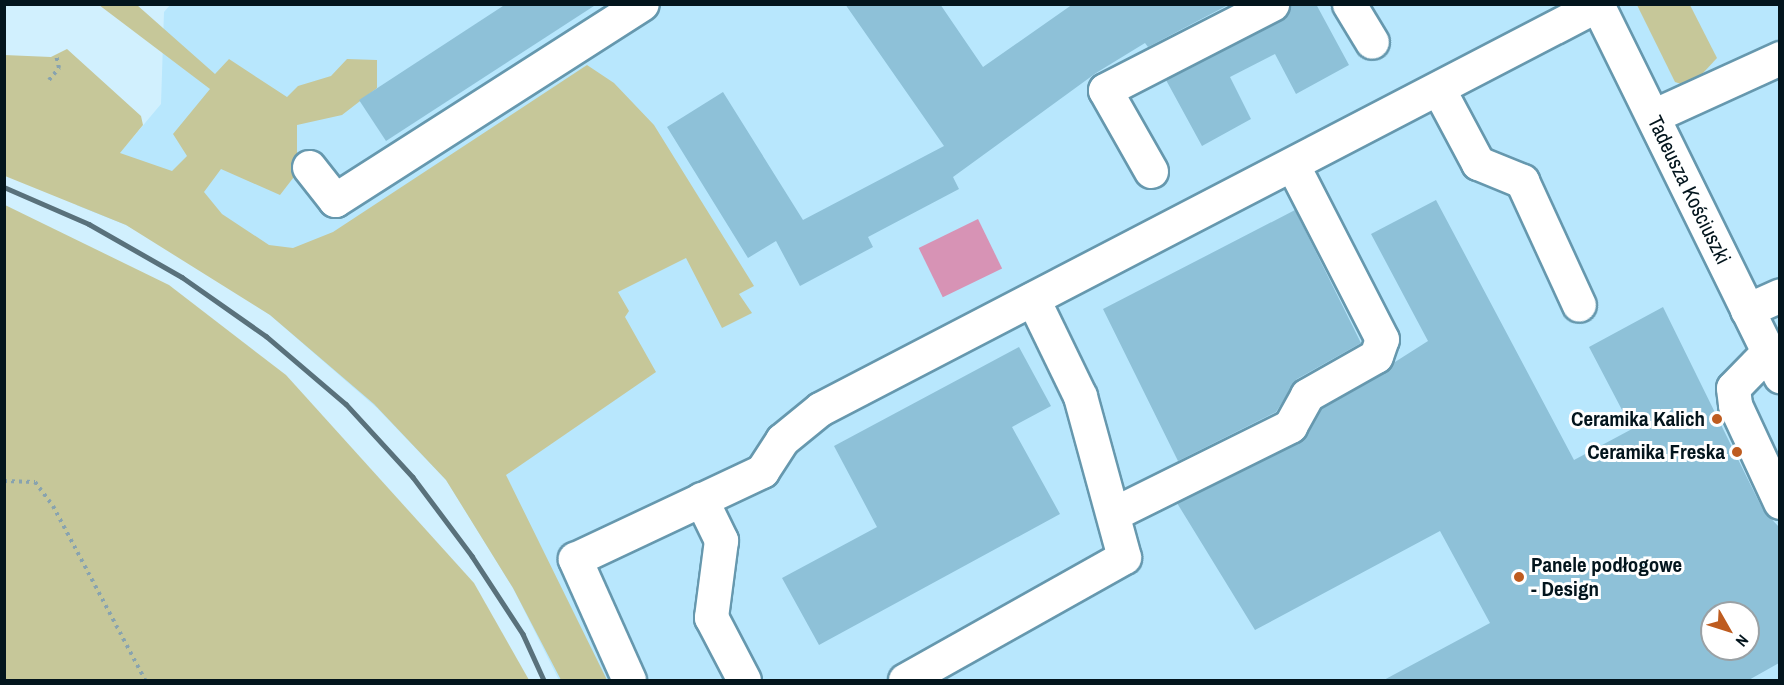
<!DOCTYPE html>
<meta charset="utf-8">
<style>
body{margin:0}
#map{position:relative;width:1784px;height:685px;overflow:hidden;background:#d1f0fe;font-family:"Archivo Narrow",sans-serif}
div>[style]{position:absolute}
.built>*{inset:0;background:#b8e7fd}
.green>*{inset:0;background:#c6c799}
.water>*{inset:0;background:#d793b5;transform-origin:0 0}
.building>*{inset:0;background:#8ec1d8}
.path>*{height:4px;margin-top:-2px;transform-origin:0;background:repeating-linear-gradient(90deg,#88a3af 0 3px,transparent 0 7.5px)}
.roads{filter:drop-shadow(2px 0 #6698ae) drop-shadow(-2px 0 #6698ae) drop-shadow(0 2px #6698ae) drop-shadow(0 -2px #6698ae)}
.minor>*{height:33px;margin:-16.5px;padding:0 16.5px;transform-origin:16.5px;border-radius:16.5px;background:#fff}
.major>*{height:33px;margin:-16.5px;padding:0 16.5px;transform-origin:16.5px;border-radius:16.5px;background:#fff}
.rail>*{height:4.5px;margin:-2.25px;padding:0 2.25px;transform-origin:2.25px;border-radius:2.25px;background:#59717b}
.dots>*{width:16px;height:16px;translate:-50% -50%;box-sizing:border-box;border:3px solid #fff;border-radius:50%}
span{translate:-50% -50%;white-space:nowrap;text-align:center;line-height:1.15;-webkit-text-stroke:6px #fff;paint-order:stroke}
.street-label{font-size:21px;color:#03151d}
.poi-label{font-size:21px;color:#03151d;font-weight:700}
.right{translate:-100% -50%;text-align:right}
.left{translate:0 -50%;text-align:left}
.frame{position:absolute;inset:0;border:6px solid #03151d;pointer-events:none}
.north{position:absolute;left:1700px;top:601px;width:60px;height:60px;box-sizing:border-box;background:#fff;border:2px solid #9aa1a5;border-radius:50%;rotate:129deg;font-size:16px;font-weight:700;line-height:24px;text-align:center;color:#03151d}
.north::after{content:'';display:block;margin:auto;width:21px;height:27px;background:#be5c20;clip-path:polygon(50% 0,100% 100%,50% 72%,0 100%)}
</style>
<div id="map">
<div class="built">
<div style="clip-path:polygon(evenodd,170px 5px,1779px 5px,1779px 680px,559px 680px,513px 588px,446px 480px,377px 408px,270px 315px,195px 263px,126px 225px,76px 205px,161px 104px,164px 12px,170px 5px,1712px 613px,1748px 613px,1748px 649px,1712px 649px,1712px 613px)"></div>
</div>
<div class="green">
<div style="clip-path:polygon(99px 5px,137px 5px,215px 74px,229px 59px,287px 97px,298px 86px,331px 76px,347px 59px,377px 60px,377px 88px,342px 115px,297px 125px,297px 173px,280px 195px,221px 169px,204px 192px,222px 214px,269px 245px,293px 248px,333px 232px,587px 65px,614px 83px,654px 125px,754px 286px,739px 294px,752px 313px,722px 328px,686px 258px,618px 292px,629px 311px,625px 317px,656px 372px,506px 475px,607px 680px,561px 680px,513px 588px,446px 480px,374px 404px,270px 315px,126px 225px,5px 176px,4px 55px,51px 57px,67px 49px,141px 116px,143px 125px,120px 153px,172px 171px,187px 156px,173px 134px,210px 89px)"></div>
<div style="clip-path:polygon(1637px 5px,1690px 5px,1717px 58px,1690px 87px,1675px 82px)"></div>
<div style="clip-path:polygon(5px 205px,169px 285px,286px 375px,474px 583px,529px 680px,5px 680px)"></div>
</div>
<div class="water">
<div style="left:978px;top:219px;width:55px;height:66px;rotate:64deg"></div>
</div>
<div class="building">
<div style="clip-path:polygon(506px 4px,597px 4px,386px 141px,359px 100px)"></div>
<div style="clip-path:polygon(845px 4px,940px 4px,983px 67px,1073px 4px,1230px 4px,1148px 47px,1145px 43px,1096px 73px,953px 177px,959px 189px,868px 237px,873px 247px,800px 286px,776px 241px,748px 258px,667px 127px,723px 92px,803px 220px,944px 146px)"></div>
<div style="clip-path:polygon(1291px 4px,1316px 4px,1349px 65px,1296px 94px,1275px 54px,1230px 77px,1251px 119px,1202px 146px,1166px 80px,1281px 21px)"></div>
<div style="clip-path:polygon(evenodd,1436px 200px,1574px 460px,1632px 429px,1589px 347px,1663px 307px,1763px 510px,1779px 527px,1779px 663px,1747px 681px,1382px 681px,1490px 623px,1440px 531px,1255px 630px,1177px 503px,1298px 443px,1321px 409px,1428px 341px,1371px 234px,1436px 200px,1712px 613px,1748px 613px,1748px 649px,1712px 649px,1712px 613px)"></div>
<div style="clip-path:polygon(1295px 210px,1361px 343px,1297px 379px,1276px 412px,1178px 461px,1103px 309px)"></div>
<div style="clip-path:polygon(1019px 347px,1051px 406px,1012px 427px,1060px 514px,819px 645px,782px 578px,877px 527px,834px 446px)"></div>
</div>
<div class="path">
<div style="left:49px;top:80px;width:16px;rotate:-50deg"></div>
<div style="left:59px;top:68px;width:13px;rotate:-103deg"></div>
<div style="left:4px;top:481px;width:31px;rotate:2deg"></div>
<div style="left:35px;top:482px;width:30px;rotate:53deg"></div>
<div style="left:53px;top:506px;width:197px;rotate:62.1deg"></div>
</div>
<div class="roads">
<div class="minor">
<div style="left:1349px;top:4px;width:44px;rotate:58.8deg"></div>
<div style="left:1439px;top:90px;width:83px;rotate:61.9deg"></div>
<div style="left:1478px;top:163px;width:48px;rotate:22.2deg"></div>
<div style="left:1522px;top:181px;width:136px;rotate:65.3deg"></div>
<div style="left:1653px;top:116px;width:140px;rotate:-24.5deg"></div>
<div style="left:309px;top:167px;width:42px;rotate:51.8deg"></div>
<div style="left:335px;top:200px;width:364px;rotate:-32.6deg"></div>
<div style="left:1151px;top:171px;width:93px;rotate:-119.6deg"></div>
<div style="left:1105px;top:90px;width:188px;rotate:-27.2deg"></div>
<div style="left:1747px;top:310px;width:36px;rotate:-24deg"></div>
<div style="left:1768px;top:352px;width:50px;rotate:134.2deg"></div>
<div style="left:1733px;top:388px;width:17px;rotate:83deg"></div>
<div style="left:1735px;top:405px;width:107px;rotate:65.1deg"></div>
<div style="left:701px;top:499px;width:46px;rotate:64deg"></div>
<div style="left:721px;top:540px;width:78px;rotate:97.4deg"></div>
<div style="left:711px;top:617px;width:71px;rotate:62.4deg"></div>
<div style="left:1113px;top:514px;width:198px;rotate:-26.4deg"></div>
<div style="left:1290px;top:426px;width:35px;rotate:-61deg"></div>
<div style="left:1307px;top:395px;width:79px;rotate:-29.5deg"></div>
<div style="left:1376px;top:356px;width:18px;rotate:-71deg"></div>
<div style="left:1382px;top:339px;width:195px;rotate:-117.2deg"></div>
<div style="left:629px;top:680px;width:133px;rotate:-114.1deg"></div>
<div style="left:575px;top:559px;width:207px;rotate:-25.2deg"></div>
<div style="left:762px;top:471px;width:37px;rotate:-57deg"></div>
<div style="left:782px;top:440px;width:49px;rotate:-39.2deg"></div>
<div style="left:820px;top:409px;width:876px;rotate:-27.47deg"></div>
<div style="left:905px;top:680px;width:251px;rotate:-29.3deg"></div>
<div style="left:1124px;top:557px;width:167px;rotate:-105.3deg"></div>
<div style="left:1080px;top:396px;width:108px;rotate:-115.9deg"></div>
</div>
<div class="major">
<div style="left:1597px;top:4px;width:415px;rotate:63.8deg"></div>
</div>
</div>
<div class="rail">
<div style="left:4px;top:187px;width:93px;rotate:23.5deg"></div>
<div style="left:89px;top:224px;width:107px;rotate:29.7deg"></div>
<div style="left:182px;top:277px;width:103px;rotate:35.1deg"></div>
<div style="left:266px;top:336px;width:105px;rotate:40.4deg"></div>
<div style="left:346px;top:404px;width:99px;rotate:47.5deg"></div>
<div style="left:413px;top:477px;width:99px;rotate:53.2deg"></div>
<div style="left:472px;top:556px;width:93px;rotate:56.8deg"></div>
<div style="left:523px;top:634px;width:51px;rotate:65.5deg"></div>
</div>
<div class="dots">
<div style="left:1717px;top:419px;background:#be5c20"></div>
<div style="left:1737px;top:452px;background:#be5c20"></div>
<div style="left:1519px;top:577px;background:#be5c20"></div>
</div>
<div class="street-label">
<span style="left:1689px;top:190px;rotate:64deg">Tadeusza Kościuszki</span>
</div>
<div class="poi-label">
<span class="right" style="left:1705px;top:419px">Ceramika Kalich</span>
<span class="right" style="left:1725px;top:452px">Ceramika Freska</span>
<span class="left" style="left:1531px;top:577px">Panele podłogowe<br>- Design</span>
</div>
<div class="frame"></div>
<div class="north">N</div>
</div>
